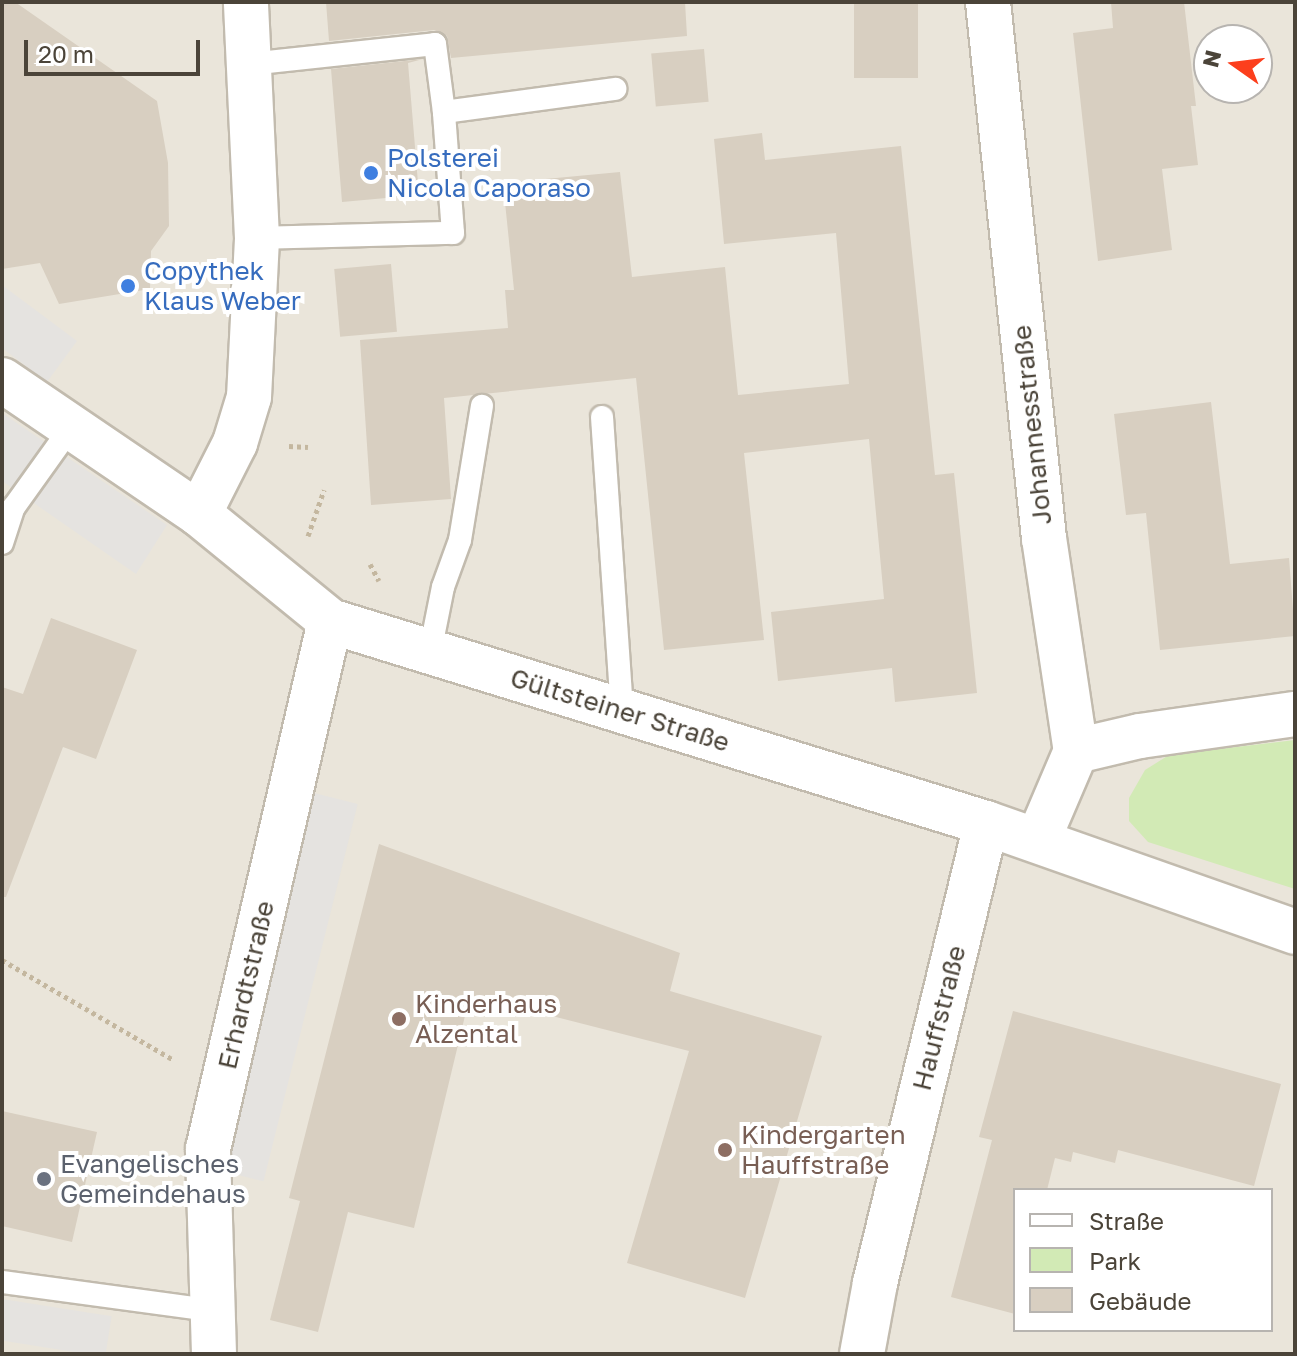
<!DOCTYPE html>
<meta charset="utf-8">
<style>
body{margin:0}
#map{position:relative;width:1297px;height:1356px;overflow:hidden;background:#f6f3ec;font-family:"Golos Text",sans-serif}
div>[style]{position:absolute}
.residential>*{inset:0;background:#eae5da}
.green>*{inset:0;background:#d2eab5}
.parking>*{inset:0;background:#e5e3e0;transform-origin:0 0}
.building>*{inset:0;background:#d8cfc1;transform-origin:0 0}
.path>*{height:5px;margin-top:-2.5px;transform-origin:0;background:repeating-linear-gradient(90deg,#c4b79f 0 4px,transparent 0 8px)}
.roads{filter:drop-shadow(2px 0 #c2bbae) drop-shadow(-2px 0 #c2bbae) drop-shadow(0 2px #c2bbae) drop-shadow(0 -2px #c2bbae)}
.lane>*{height:22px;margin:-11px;padding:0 11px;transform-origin:11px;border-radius:11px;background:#fff}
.street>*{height:44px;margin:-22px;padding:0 22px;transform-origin:22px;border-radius:22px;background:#fff}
.dots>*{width:22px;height:22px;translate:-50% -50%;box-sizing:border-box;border:4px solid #fff;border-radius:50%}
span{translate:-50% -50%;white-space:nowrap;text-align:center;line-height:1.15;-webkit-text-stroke:8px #fff;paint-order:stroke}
.shop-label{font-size:26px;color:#366cbe}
.left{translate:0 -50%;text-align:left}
.street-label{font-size:26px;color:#4b4439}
.education-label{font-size:26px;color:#785e54}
.worship-label{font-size:26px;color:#5b616d}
.frame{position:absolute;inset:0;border:4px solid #4b4439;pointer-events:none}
.legend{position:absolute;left:1013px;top:1188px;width:260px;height:144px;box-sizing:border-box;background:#fff;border:2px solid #b7b4b0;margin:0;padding:10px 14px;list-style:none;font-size:24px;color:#4b4439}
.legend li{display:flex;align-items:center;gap:16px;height:40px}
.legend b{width:40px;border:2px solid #b7b4b0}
.north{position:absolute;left:1193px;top:24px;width:80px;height:80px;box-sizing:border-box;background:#fff;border:2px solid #b7b4b0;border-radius:50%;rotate:284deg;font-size:22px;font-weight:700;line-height:32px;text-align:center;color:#4b4439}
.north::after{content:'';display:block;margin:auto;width:28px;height:36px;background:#fc3f1d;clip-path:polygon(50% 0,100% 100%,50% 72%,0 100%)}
.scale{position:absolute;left:24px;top:40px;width:176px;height:36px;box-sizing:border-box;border:4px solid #4b4439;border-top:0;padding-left:10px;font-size:24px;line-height:28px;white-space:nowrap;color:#4b4439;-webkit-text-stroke:6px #fff;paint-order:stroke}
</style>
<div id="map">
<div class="residential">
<div style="clip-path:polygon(evenodd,2px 2px,1295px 2px,1295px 1354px,2px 1354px,2px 2px,1209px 40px,1257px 40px,1257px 88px,1209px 88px,1209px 40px,2px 2px,1015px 1190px,1271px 1190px,1271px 1330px,1015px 1330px,1015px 1190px)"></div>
</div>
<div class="green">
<div style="clip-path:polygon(1295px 740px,1295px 889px,1148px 842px,1129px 821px,1129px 798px,1145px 770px,1169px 755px)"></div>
</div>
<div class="parking">
<div style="clip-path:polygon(2px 285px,77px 341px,47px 382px,2px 348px)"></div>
<div style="clip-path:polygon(2px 413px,167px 525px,136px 574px,2px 481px)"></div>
<div style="left:314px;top:793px;width:45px;height:389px;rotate:14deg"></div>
<div style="left:2px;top:1299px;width:111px;height:41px;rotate:9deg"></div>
</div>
<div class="building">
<div style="clip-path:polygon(2px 2px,15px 2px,157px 101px,168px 163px,169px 226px,151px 251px,150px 289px,59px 304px,40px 263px,2px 269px)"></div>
<div style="clip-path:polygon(326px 2px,685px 2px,687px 36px,451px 58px,447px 36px,434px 30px,329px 41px)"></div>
<div style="left:854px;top:2px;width:64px;height:76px"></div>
<div style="clip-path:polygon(1111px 2px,1184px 2px,1196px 106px,1191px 106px,1198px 165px,1162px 169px,1172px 250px,1098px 261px,1073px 33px,1113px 28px)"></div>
<div style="left:704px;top:49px;width:53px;height:53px;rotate:85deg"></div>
<div style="clip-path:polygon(423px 59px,408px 63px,419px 195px,342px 202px,331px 69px)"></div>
<div style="clip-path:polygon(762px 133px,765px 160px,901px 146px,935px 475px,954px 473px,977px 693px,895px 702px,892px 668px,778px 681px,771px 612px,884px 599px,869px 439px,744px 453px,764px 640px,664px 650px,636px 378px,444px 398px,451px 499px,371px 505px,360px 340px,508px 328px,505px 290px,514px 290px,503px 183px,620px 172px,632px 277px,725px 267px,738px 395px,849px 384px,836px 233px,724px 244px,714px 139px)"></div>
<div style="left:391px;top:264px;width:68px;height:57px;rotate:85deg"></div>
<div style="clip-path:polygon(1211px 402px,1230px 564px,1289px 558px,1295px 636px,1160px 650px,1146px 513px,1126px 515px,1114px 414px)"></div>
<div style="clip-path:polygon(51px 618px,137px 650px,96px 759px,63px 747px,6px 897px,2px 897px,2px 687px,23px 694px)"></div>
<div style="clip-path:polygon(379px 844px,680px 953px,670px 991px,822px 1036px,745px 1298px,627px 1263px,689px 1051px,470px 995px,414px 1228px,348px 1212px,318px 1332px,270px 1320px,300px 1201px,289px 1198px)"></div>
<div style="clip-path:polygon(1013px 1011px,1281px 1084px,1254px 1186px,1118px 1150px,1115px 1163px,1073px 1152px,1071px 1162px,1055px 1158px,1047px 1190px,1015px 1190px,1015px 1314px,951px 1297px,992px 1140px,979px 1137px)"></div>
<div style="clip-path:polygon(2px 1111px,97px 1132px,72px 1242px,2px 1226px)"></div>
</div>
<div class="path">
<div style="left:289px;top:446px;width:19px;rotate:3deg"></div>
<div style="left:308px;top:536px;width:49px;rotate:-70.8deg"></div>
<div style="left:370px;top:564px;width:19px;rotate:62deg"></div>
<div style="left:2px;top:960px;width:199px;rotate:30.2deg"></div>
</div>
<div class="roads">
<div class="lane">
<div style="left:249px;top:64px;width:187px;rotate:-6.1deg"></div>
<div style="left:435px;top:44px;width:69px;rotate:82.5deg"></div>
<div style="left:444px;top:112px;width:173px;rotate:-7.7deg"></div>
<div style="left:257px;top:238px;width:196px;rotate:-1.5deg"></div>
<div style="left:453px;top:233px;width:121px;rotate:-94.3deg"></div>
<div style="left:602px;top:417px;width:295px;rotate:86.1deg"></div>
<div style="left:2px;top:543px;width:38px;rotate:-72deg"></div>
<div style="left:14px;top:507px;width:100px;rotate:-54.4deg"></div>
<div style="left:430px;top:652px;width:66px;rotate:-78.7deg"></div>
<div style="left:443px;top:587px;width:50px;rotate:-70.1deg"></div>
<div style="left:460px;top:540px;width:136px;rotate:-80.7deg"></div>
<div style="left:2px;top:1282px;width:210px;rotate:7.7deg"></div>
</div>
<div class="street">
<div style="left:988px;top:2px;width:539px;rotate:84.04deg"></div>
<div style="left:1044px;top:538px;width:215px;rotate:81.5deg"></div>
<div style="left:1076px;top:751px;width:97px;rotate:113.1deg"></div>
<div style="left:2px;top:380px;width:238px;rotate:34.2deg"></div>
<div style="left:199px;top:514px;width:169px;rotate:39.2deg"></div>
<div style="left:330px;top:621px;width:686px;rotate:17.12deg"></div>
<div style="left:986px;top:823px;width:328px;rotate:19.4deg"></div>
<div style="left:199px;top:514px;width:80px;rotate:-63.1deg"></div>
<div style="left:235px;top:443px;width:48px;rotate:-73.1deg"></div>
<div style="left:249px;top:397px;width:159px;rotate:-87.1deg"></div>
<div style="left:257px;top:238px;width:236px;rotate:-92.7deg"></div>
<div style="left:1076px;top:751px;width:66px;rotate:-13.2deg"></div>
<div style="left:1140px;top:736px;width:157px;rotate:-8.1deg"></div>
<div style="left:214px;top:1354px;width:205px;rotate:-91.7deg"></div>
<div style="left:208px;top:1149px;width:542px;rotate:-76.99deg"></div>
<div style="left:862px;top:1354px;width:72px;rotate:-79.6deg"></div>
<div style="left:875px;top:1283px;width:473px;rotate:-76.4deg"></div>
</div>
</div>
<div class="dots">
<div style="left:371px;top:173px;background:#3f7fe0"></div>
<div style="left:128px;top:286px;background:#3f7fe0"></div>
<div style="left:399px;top:1019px;background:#8d6e63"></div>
<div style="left:725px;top:1150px;background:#8d6e63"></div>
<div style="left:44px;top:1179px;background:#6b7280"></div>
</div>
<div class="shop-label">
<span class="left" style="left:387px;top:173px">Polsterei<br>Nicola Caporaso</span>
<span class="left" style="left:144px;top:286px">Copythek<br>Klaus Weber</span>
</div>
<div class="street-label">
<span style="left:1032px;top:425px;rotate:-96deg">Johannesstraße</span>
<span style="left:620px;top:710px;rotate:17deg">Gültsteiner Straße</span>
<span style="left:246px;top:985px;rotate:-77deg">Erhardtstraße</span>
<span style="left:939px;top:1018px;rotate:-76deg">Hauffstraße</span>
</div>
<div class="education-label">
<span class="left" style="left:415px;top:1019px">Kinderhaus<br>Alzental</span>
<span class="left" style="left:741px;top:1150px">Kindergarten<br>Hauffstraße</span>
</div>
<div class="worship-label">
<span class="left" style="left:60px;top:1179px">Evangelisches<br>Gemeindehaus</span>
</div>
<div class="frame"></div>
<ul class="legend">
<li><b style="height:10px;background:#fff"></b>Straße</li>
<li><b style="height:22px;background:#d2eab5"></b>Park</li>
<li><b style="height:22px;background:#d8cfc1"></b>Gebäude</li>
</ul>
<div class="north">N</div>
<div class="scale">20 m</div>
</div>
